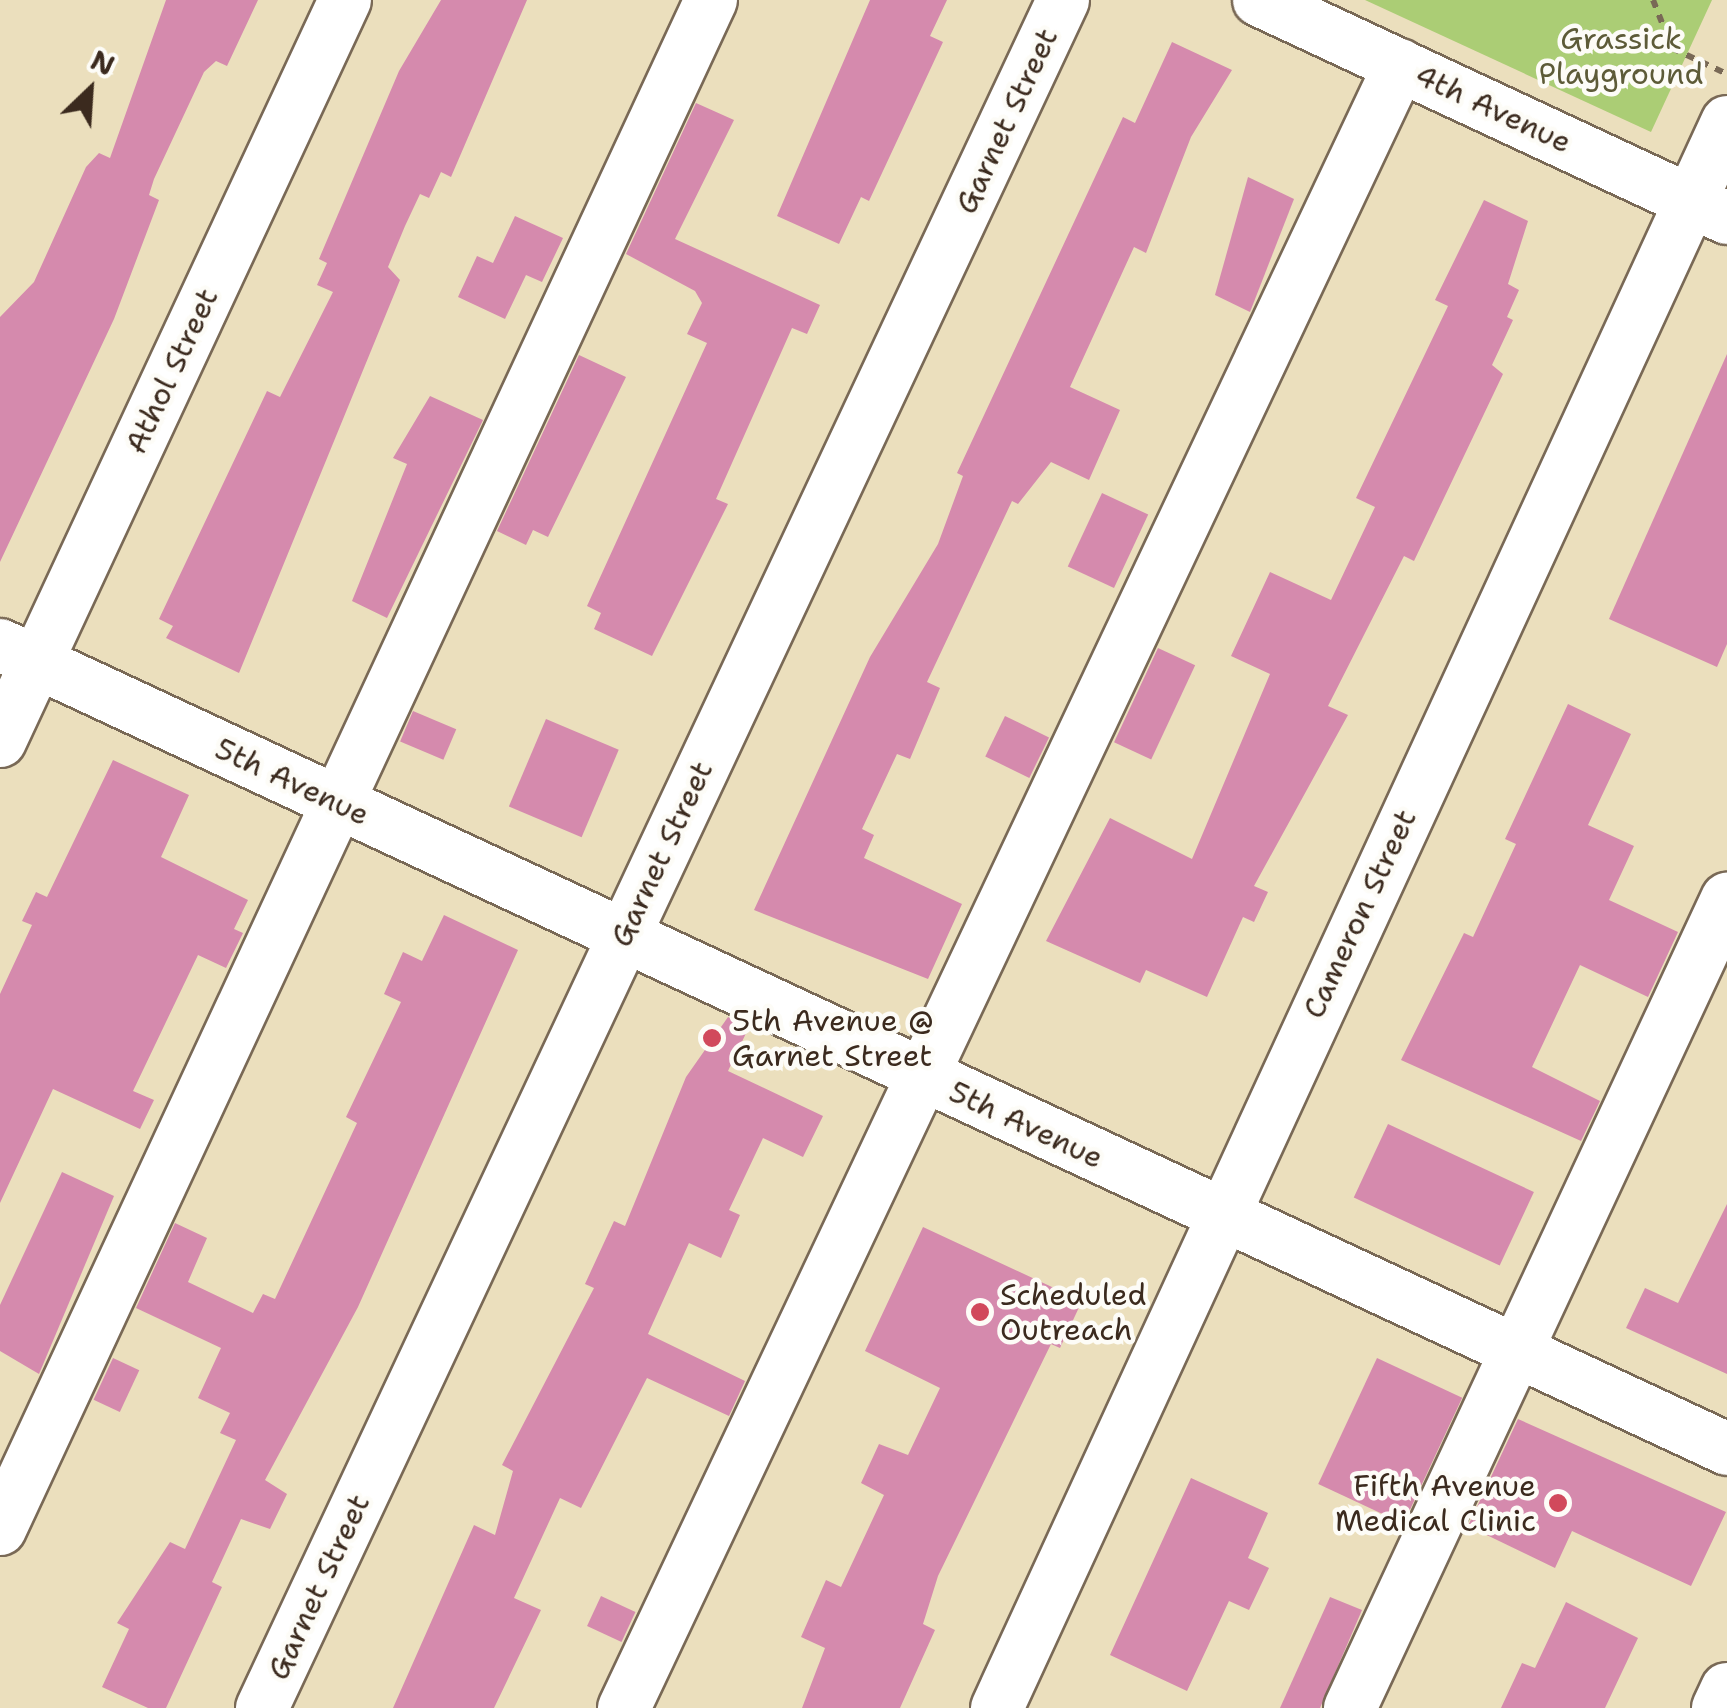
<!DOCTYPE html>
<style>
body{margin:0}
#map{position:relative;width:1727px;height:1708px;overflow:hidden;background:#ebdfbd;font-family:"Shantell Sans",sans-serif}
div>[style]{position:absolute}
.green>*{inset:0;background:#abcd75}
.building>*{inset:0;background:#d58aad;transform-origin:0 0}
.path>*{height:6px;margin-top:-3px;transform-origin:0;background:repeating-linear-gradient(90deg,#796956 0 8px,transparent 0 16px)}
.roads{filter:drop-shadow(2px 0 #796956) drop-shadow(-2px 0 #796956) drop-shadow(0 2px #796956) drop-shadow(0 -2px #796956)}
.minor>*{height:52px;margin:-26px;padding:0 26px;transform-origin:26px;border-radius:26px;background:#fff}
.dots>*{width:28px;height:28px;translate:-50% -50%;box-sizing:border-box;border:5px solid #fdfcf7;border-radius:50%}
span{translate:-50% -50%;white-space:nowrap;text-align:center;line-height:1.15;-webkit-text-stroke:9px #fdfcf7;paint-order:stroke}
.park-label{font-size:30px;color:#5d5b38}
.street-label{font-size:30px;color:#3b2a1e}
.poi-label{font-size:30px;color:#3b2a1e}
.left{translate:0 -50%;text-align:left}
.right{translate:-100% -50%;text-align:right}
.north{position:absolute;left:40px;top:40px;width:100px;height:100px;-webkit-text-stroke:8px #fdfcf7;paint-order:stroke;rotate:25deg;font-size:28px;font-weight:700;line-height:40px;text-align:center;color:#3b2a1e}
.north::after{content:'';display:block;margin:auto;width:35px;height:45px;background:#3b2a1e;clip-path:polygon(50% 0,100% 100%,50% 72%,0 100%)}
</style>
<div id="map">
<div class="green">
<div style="clip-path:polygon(1365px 0,1712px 0,1651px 132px)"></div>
</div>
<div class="building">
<div style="clip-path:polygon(166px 0,258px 0,227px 66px,216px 61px,204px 72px,154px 179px,149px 195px,159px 200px,114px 319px,0 562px,0 317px,34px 282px,86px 167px,99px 153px,110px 158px)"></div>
<div style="clip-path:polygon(441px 0,527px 0,451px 177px,441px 172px,429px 198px,420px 194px,405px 226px,388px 267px,400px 280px,239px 673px,166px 638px,173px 626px,159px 619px,267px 391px,280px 397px,333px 292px,317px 285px,327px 263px,319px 259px,399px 71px)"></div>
<div style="clip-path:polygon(870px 0,947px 0,930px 36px,943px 42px,869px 201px,861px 197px,839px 244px,777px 216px)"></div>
<div style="clip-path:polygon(1172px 42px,1232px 70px,1191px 137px,1146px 253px,1134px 247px,1070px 387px,1120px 410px,1089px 480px,1051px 462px,1018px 504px,1012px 501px,927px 682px,940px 688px,910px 759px,897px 754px,862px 829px,874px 835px,864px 858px,962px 904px,928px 979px,754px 910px,870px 657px,938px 544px,963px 476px,957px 473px,1123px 117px,1135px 123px)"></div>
<div style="clip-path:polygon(696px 103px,734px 120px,675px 239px,820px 305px,807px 334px,792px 328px,716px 499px,728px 504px,652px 656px,594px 629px,601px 613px,587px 606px,707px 343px,687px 334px,702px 303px,695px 291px,626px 254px)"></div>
<div style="clip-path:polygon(1248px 177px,1294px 199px,1250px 312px,1215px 295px)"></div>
<div style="clip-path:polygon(1484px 200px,1528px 221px,1508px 284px,1519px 290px,1507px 317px,1513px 320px,1492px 365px,1503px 374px,1414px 561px,1404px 556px,1328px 706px,1348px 715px,1254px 886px,1268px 892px,1254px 922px,1243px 917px,1207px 997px,1146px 970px,1140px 983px,1046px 941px,1110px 818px,1192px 859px,1270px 674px,1231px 656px,1270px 572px,1331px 600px,1375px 507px,1356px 498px,1448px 306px,1435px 300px)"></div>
<div style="clip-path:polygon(515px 216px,563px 238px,542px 282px,526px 275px,505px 319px,458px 297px,477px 256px,493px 263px)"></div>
<div style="clip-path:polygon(1727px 354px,1727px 644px,1717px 667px,1609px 619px)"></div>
<div style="clip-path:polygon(579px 355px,626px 377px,548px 537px,533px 530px,526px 545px,497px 531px)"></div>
<div style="clip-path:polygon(430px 396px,483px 420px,387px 618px,352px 601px,407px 464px,393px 458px)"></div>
<div style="left:1102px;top:493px;width:51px;height:81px;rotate:25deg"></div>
<div style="left:1158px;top:648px;width:41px;height:104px;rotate:25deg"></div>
<div style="clip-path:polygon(1568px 704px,1631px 734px,1588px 825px,1634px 846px,1609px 900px,1678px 932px,1648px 997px,1580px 965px,1532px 1067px,1600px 1101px,1581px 1141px,1401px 1060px,1464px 933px,1473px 937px,1516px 844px,1505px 839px)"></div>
<div style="left:413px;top:711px;width:47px;height:33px;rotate:23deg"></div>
<div style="left:1005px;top:716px;width:49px;height:45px;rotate:26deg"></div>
<div style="left:546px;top:719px;width:79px;height:95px;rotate:23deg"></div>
<div style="clip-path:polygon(113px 760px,189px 795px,161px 857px,248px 900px,234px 929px,243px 933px,226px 968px,198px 955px,133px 1091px,154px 1100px,140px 1129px,53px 1089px,0 1203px,0 994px,32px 925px,22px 921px,36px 892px,47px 897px)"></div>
<div style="clip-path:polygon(444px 915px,518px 950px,358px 1307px,265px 1480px,287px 1494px,270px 1529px,241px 1519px,212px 1582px,222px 1587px,166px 1708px,148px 1708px,102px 1687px,129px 1629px,117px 1623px,170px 1542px,185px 1549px,236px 1440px,220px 1433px,230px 1413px,198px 1398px,221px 1348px,136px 1308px,175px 1223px,207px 1238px,188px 1282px,253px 1313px,263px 1294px,275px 1299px,357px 1123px,346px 1117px,401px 1002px,384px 994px,403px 952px,422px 961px)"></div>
<div style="clip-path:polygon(728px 1017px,749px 1027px,728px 1071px,823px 1116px,803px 1157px,763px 1138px,729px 1210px,740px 1215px,721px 1258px,689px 1243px,648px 1334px,745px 1381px,729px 1416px,647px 1378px,581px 1508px,560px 1498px,514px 1598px,541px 1610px,494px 1708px,393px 1708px,474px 1525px,495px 1535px,513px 1471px,502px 1465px,594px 1288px,585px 1284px,614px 1221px,625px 1226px,686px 1077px)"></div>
<div style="left:1388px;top:1124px;width:161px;height:81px;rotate:25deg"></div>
<div style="clip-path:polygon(62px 1172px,114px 1196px,39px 1374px,0 1351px,0 1305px)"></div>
<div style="clip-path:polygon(1727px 1204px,1727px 1374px,1626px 1328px,1645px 1288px,1678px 1303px)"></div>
<div style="clip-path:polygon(923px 1227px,1082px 1301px,1060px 1348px,1051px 1344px,938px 1576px,923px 1624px,935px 1630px,900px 1708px,802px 1708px,825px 1648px,801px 1637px,826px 1580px,841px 1587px,884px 1495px,861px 1483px,879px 1444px,908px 1455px,940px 1388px,865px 1351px)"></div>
<div style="left:113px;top:1358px;width:29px;height:46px;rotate:25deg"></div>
<div style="left:1377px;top:1358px;width:94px;height:139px;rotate:25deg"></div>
<div style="clip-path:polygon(1518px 1419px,1726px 1512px,1691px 1586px,1572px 1531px,1555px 1568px,1468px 1526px)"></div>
<div style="clip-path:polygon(1191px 1478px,1268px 1513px,1248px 1558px,1269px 1568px,1249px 1610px,1229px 1601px,1187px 1691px,1110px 1655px)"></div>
<div style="left:601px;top:1596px;width:38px;height:33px;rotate:25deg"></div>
<div style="clip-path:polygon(1330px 1597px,1362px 1610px,1320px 1708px,1280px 1708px)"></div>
<div style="clip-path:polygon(1566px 1602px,1638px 1638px,1605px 1708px,1501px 1708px,1522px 1663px,1535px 1668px)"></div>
</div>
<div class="path">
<div style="left:1653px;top:0;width:52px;rotate:68.4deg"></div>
<div style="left:1672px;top:48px;width:61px;rotate:25.3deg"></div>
</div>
<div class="roads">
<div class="minor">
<div style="left:1259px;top:0;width:516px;rotate:24.98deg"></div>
<div style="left:0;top:645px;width:1905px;rotate:24.96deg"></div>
<div style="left:0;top:741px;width:817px;rotate:-65.03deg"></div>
<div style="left:0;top:1529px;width:1686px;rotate:-65.06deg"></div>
<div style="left:262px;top:1708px;width:1886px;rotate:-64.87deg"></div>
<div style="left:624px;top:1708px;width:1817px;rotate:-64.72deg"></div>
<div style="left:997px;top:1708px;width:1746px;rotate:-65.28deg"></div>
<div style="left:1350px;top:1708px;width:893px;rotate:-65.01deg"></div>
<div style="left:1718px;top:1708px;width:21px;rotate:-65deg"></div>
</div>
</div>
<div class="dots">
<div style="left:712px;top:1038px;background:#d1495b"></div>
<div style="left:980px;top:1312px;background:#d1495b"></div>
<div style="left:1558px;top:1503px;background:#d1495b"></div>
</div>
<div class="park-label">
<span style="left:1621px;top:56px">Grassick<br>Playground</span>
</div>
<div class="street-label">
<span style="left:1493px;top:109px;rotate:25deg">4th Avenue</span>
<span style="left:1007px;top:121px;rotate:-65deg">Garnet Street</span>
<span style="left:172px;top:371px;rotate:-65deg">Athol Street</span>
<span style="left:292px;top:782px;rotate:25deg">5th Avenue</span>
<span style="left:662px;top:854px;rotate:-65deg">Garnet Street</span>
<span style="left:1360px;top:914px;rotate:-65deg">Cameron Street</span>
<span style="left:1026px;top:1125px;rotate:25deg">5th Avenue</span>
<span style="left:319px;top:1587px;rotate:-65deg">Garnet Street</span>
</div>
<div class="poi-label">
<span class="left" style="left:732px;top:1038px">5th Avenue @<br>Garnet Street</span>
<span class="left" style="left:1000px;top:1312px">Scheduled<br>Outreach</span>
<span class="right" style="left:1536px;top:1503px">Fifth Avenue<br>Medical Clinic</span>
</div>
<div class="north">N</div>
</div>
